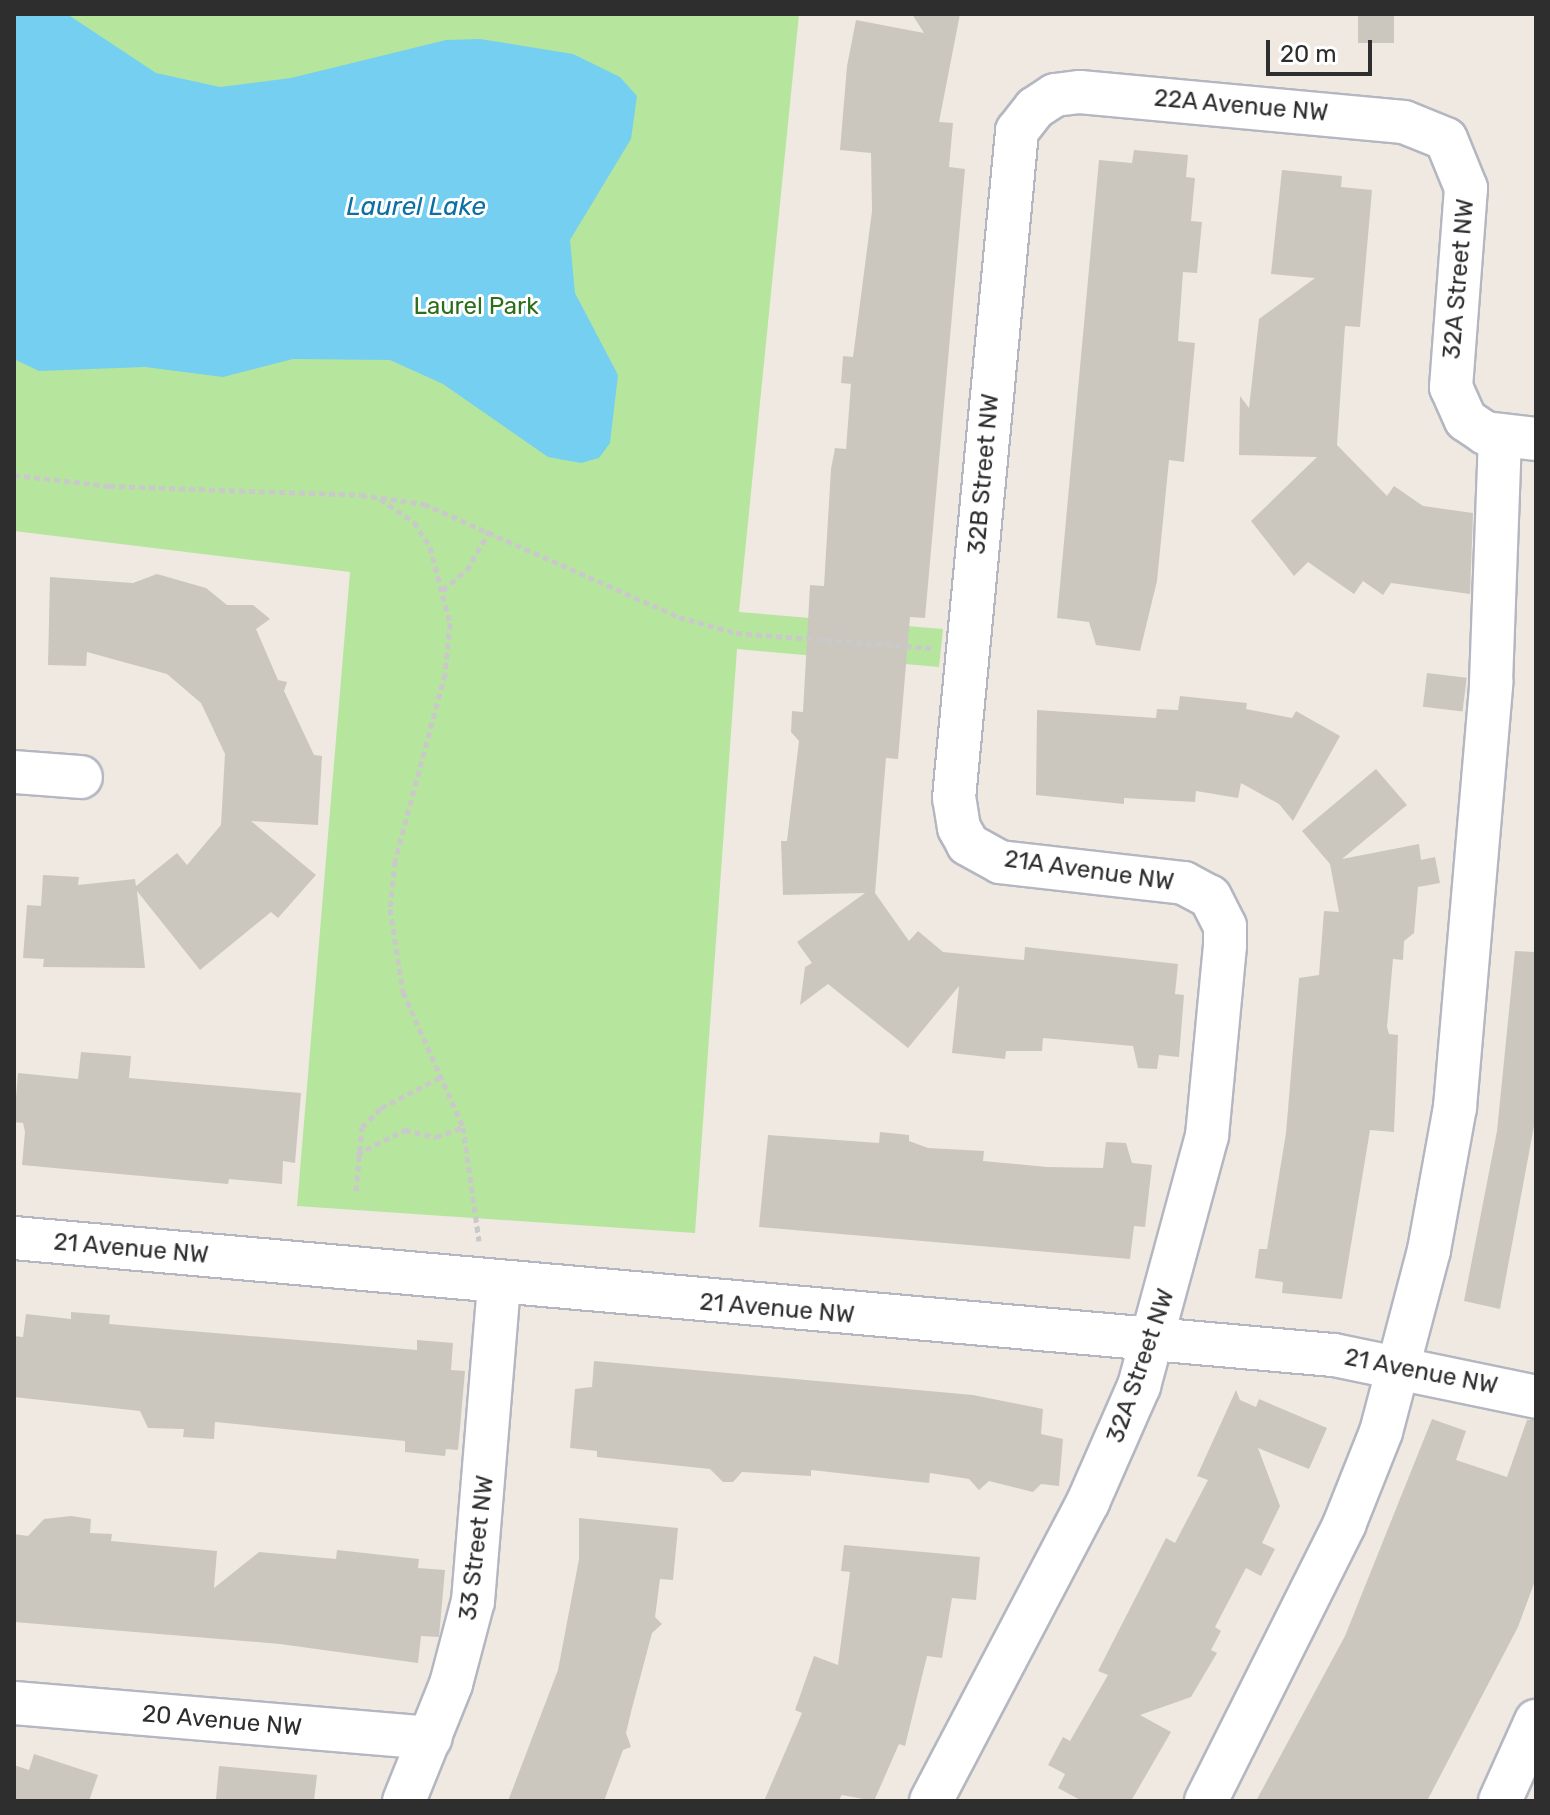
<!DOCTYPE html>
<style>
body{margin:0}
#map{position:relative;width:1550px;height:1815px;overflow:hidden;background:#efe9e1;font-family:Rubik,sans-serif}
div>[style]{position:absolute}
.green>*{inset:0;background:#b6e59e}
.water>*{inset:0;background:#75cff0}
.building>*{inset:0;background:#cbc7bf;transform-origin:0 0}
.path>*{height:5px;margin-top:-2.5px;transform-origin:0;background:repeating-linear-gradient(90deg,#c9c9c9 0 6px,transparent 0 10px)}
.roads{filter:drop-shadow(2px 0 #b4b7c1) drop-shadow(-2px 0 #b4b7c1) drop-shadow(0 2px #b4b7c1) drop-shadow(0 -2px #b4b7c1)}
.minor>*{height:42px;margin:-21px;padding:0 21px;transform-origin:21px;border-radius:21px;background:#fff}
span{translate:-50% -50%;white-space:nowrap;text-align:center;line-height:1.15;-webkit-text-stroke:6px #fff;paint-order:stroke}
.street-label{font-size:24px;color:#2e2e2e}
.park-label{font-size:24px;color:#2c6e1b}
.water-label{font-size:26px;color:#0d6fa3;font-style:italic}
.frame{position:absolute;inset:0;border:16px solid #2e2e2e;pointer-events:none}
.scale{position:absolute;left:1266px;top:40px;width:106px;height:36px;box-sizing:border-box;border:4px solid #2e2e2e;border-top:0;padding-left:10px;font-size:24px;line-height:28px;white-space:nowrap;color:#2e2e2e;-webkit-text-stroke:6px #fff;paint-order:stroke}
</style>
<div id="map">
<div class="green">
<div style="clip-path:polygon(14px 14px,799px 14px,739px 612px,943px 629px,939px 667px,737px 649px,695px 1233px,297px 1206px,350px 572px,14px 531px)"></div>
</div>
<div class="water">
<div style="clip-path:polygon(14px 14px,67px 14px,156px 73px,220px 87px,291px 78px,446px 40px,480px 39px,573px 54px,620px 77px,637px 96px,631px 139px,570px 240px,575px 293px,618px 375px,610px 443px,599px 458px,581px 463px,548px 457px,443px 384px,390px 360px,293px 359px,223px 377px,145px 367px,39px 371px,14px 359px)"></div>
</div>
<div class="building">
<div style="clip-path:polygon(912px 14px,960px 14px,939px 122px,953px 123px,949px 167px,965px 169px,925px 618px,910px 617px,898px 759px,886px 758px,875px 893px,909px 941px,918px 931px,943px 952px,1024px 960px,1025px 947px,1178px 964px,1175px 994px,1184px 995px,1179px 1057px,1159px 1055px,1157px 1069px,1138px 1068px,1133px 1046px,1043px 1038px,1042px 1051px,1006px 1051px,1005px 1059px,952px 1053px,959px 986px,908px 1048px,828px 984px,800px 1005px,805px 967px,812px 963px,797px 942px,865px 893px,783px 895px,781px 841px,787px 841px,799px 741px,791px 732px,792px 711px,803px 712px,810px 585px,824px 586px,831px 469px,835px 448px,846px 449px,851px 384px,841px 383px,843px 356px,853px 357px,872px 211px,871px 153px,840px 150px,847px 66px,856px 20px,924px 33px)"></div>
<div style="left:1358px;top:14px;width:36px;height:29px"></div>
<div style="clip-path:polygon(1134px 150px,1188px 155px,1186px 177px,1195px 178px,1191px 221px,1202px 222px,1197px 273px,1183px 272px,1178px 341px,1195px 343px,1184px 462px,1169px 460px,1157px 581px,1140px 651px,1096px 645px,1089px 622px,1057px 618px,1099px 160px,1132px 163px)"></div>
<div style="clip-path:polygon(1282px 170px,1342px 176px,1341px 187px,1372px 190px,1360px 327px,1345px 326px,1337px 445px,1387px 496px,1394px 486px,1423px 506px,1473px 513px,1470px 594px,1391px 583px,1383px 595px,1363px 581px,1354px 594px,1308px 562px,1294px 576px,1251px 521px,1317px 457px,1239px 455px,1240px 396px,1249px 408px,1259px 319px,1315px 278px,1271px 274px)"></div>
<div style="clip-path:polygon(157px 574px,206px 588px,227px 605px,253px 605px,270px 619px,256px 629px,278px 680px,287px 682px,284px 691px,314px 755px,322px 756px,318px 825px,251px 821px,316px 875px,278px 918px,271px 912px,200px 970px,137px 891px,145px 968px,43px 967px,44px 959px,23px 958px,27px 905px,41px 906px,43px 875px,79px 877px,78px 885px,135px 879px,136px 886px,177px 853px,187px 865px,221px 825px,225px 754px,201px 703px,167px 674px,87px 652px,86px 666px,48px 665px,50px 577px,133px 583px)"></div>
<div style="left:1427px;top:673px;width:40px;height:34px;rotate:7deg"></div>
<div style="clip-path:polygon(1180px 696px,1247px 703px,1246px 709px,1292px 718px,1296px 711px,1340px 736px,1293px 821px,1279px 804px,1241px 783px,1238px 798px,1196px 791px,1195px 802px,1124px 798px,1124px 804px,1036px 795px,1037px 710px,1156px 718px,1157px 709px,1178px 710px)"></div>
<div style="clip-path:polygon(1376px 769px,1407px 805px,1342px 859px,1419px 844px,1421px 860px,1435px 857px,1440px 883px,1418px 887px,1414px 933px,1404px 941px,1403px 960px,1393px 959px,1387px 1027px,1389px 1034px,1398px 1035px,1394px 1132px,1370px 1130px,1342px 1299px,1282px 1293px,1283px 1282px,1255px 1278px,1259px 1249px,1267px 1249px,1286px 1133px,1299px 978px,1319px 975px,1324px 911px,1339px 912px,1330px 864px,1302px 831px)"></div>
<div style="clip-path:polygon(1515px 951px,1536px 952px,1536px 1115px,1500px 1309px,1464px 1301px,1497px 1131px)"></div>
<div style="clip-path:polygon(81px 1052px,131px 1056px,129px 1078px,301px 1093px,295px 1163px,283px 1161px,282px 1184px,229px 1179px,228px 1184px,22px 1165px,25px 1132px,23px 1123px,14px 1122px,18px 1073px,78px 1079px)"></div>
<div style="clip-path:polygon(880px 1132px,909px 1135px,909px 1141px,928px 1148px,984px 1151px,983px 1161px,1047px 1167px,1103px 1168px,1106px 1142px,1126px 1143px,1132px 1163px,1152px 1165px,1145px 1227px,1134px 1226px,1130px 1259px,759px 1227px,768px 1135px,879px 1143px)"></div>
<div style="clip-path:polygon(71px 1312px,110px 1315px,109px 1324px,178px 1330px,417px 1350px,417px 1340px,453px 1343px,451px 1370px,465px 1371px,458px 1450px,446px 1449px,445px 1456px,405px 1452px,405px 1441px,215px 1422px,214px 1439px,183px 1437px,184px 1429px,148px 1428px,140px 1411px,14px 1397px,14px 1336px,23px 1337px,26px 1314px,71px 1319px)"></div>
<div style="clip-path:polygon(594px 1361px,973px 1395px,1043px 1409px,1041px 1434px,1063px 1439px,1059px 1486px,1041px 1484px,1033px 1492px,989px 1481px,979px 1490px,969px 1479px,930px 1473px,929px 1483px,811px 1470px,811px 1476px,742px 1472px,733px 1482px,723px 1482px,710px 1469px,597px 1457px,597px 1451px,570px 1448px,575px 1389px,592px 1387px)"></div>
<div style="clip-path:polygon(1236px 1390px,1240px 1400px,1256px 1407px,1259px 1399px,1327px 1428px,1309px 1469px,1258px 1448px,1280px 1506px,1262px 1543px,1275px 1549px,1261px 1576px,1246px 1568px,1215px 1627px,1221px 1631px,1211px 1650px,1217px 1653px,1191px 1697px,1140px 1715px,1171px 1732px,1131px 1801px,1082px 1801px,1058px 1788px,1065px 1774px,1048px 1765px,1063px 1737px,1070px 1741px,1108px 1675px,1098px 1671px,1166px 1538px,1175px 1543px,1208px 1480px,1197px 1476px)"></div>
<div style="clip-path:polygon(1432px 1419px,1466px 1431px,1456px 1460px,1507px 1477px,1527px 1420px,1536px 1420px,1536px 1578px,1518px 1627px,1427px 1801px,1256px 1801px,1345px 1636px)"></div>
<div style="clip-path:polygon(71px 1516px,91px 1519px,90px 1533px,112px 1534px,111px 1541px,217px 1551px,214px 1588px,259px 1552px,336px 1559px,337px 1550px,419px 1559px,418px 1568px,445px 1570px,439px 1637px,421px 1636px,418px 1663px,280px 1644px,14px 1622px,14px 1534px,28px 1536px,44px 1519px)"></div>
<div style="clip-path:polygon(579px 1518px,678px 1528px,673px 1580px,660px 1579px,655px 1617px,662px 1624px,652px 1633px,631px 1712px,626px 1733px,631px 1747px,623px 1750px,604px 1801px,508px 1801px,558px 1670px,579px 1559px)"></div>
<div style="clip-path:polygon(844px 1545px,980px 1557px,976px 1600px,952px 1598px,942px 1658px,927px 1656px,905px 1746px,899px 1744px,874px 1801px,842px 1795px,838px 1801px,764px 1801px,802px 1713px,795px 1710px,814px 1656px,838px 1665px,850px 1572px,841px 1571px)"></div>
<div style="clip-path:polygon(34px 1754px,98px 1775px,89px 1801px,14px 1801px,14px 1765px,29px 1770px)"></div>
<div style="clip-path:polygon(219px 1766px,317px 1775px,314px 1801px,216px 1799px)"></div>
</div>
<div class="path">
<div style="left:14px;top:475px;width:96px;rotate:6.6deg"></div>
<div style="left:109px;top:486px;width:252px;rotate:2deg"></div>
<div style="left:361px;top:495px;width:64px;rotate:8.1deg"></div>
<div style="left:424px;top:504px;width:279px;rotate:23.9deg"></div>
<div style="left:679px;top:617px;width:59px;rotate:15.7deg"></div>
<div style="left:736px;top:633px;width:196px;rotate:4.4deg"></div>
<div style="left:380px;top:499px;width:41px;rotate:34.1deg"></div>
<div style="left:414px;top:522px;width:30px;rotate:57deg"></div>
<div style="left:430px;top:547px;width:79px;rotate:75.3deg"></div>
<div style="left:450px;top:623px;width:51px;rotate:95.6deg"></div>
<div style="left:445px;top:674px;width:194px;rotate:105deg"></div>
<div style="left:395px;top:861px;width:48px;rotate:95.9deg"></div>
<div style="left:390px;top:909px;width:84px;rotate:81.1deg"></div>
<div style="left:403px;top:992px;width:148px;rotate:66deg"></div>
<div style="left:463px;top:1127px;width:115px;rotate:82deg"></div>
<div style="left:443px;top:590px;width:31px;rotate:-40deg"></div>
<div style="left:467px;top:570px;width:46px;rotate:-60.1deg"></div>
<div style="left:357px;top:1154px;width:54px;rotate:-26.6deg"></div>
<div style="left:405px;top:1130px;width:32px;rotate:13deg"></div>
<div style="left:436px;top:1137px;width:29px;rotate:-20deg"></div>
<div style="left:356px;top:1191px;width:64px;rotate:-84.6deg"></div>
<div style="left:362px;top:1127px;width:27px;rotate:-45deg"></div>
<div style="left:381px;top:1108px;width:70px;rotate:-27.3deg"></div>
</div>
<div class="roads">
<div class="minor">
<div style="left:14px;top:772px;width:67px;rotate:4.3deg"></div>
<div style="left:14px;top:1238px;width:1325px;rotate:5.07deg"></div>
<div style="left:1334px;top:1355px;width:206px;rotate:11.7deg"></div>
<div style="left:14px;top:1703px;width:418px;rotate:4.8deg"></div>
<div style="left:404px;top:1801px;width:126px;rotate:-68.1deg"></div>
<div style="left:451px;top:1684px;width:86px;rotate:-75.2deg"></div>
<div style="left:473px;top:1601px;width:318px;rotate:-85.3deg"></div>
<div style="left:931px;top:1801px;width:338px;rotate:-62.3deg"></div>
<div style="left:1088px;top:1502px;width:127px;rotate:-66.3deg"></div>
<div style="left:1139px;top:1386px;width:259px;rotate:-74.8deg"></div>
<div style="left:1207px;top:1136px;width:191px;rotate:-84.6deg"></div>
<div style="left:1225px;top:946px;width:20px;rotate:-90deg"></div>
<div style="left:1225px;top:926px;width:33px;rotate:-117deg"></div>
<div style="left:1210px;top:897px;width:30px;rotate:-152deg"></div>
<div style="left:1184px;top:883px;width:185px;rotate:-173.5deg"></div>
<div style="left:1000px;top:862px;width:37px;rotate:-151deg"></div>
<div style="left:968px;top:844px;width:18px;rotate:-119deg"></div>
<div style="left:959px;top:828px;width:30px;rotate:-99deg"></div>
<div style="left:954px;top:798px;width:670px;rotate:-84.6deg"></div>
<div style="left:1017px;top:131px;width:29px;rotate:-52deg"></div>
<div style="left:1035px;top:108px;width:24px;rotate:-33deg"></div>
<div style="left:1055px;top:95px;width:25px;rotate:-7deg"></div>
<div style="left:1080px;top:92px;width:325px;rotate:5.3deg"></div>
<div style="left:1404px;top:122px;width:45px;rotate:22deg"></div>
<div style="left:1446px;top:139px;width:53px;rotate:67.8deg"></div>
<div style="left:1466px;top:188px;width:200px;rotate:94.3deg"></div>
<div style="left:1451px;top:387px;width:36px;rotate:66deg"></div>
<div style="left:1466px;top:420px;width:23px;rotate:34deg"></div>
<div style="left:1485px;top:433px;width:51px;rotate:6.7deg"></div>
<div style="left:1206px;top:1801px;width:309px;rotate:-63.4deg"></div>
<div style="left:1344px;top:1525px;width:100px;rotate:-68.3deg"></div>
<div style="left:1381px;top:1432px;width:188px;rotate:-75.2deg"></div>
<div style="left:1429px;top:1250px;width:145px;rotate:-79.7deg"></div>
<div style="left:1455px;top:1107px;width:426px;rotate:-85.1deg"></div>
<div style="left:1491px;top:683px;width:247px;rotate:-87.9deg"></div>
<div style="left:1500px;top:1801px;width:88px;rotate:-65.8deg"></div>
</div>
</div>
<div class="street-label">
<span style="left:1241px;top:106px;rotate:5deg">22A Avenue NW</span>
<span style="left:1459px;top:279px;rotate:-85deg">32A Street NW</span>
<span style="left:984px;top:474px;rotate:-85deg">32B Street NW</span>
<span style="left:1089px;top:871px;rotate:8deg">21A Avenue NW</span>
<span style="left:131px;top:1249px;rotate:5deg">21 Avenue NW</span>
<span style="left:777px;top:1309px;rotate:5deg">21 Avenue NW</span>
<span style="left:1141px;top:1366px;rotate:-71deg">32A Street NW</span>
<span style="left:1421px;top:1372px;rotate:11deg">21 Avenue NW</span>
<span style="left:477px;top:1548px;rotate:-83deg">33 Street NW</span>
<span style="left:222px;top:1721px;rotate:5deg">20 Avenue NW</span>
</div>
<div class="park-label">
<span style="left:476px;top:307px">Laurel Park</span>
</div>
<div class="water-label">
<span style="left:416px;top:207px">Laurel Lake</span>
</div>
<div class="frame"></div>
<div class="scale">20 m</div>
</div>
